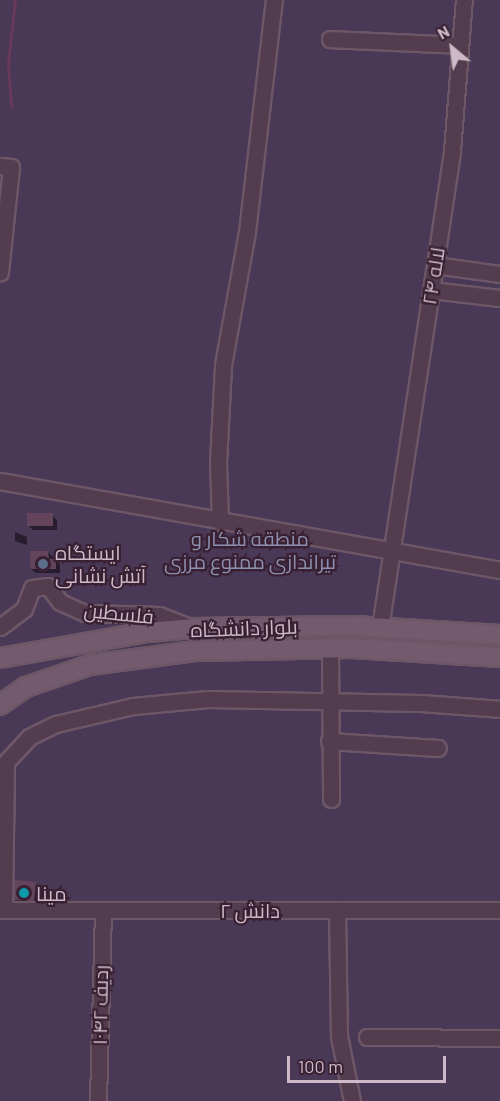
<!DOCTYPE html>
<meta charset="utf-8">
<style>
body{margin:0}
#map{position:relative;width:500px;height:1101px;overflow:hidden;background:#44273c;font-family:Barlow,Cairo,sans-serif}
div>[style]{position:absolute}
.green>*{inset:0;background:#493856;transform-origin:0 0}
.shadow>*{inset:0;background:#0007}
.stream>*{height:3px;margin:-1.5px;padding:0 1.5px;transform-origin:1.5px;border-radius:1.5px;background:#68395b}
.building>*{inset:0;background:#63445b;transform-origin:0 0}
.roads{filter:drop-shadow(2px 0 #6d5767) drop-shadow(-2px 0 #6d5767) drop-shadow(0 2px #6d5767) drop-shadow(0 -2px #6d5767)}
.minor>*{height:15px;margin:-7.5px;padding:0 7.5px;transform-origin:7.5px;border-radius:7.5px;background:#533c4d}
.major>*{height:18px;margin:-9px;padding:0 9px;transform-origin:9px;border-radius:9px;background:#735a6c}
.dots>*{width:16px;height:16px;translate:-50% -50%;box-sizing:border-box;border:3px solid #392032;border-radius:50%}
span{translate:-50% -50%;white-space:nowrap;text-align:center;line-height:1.15;-webkit-text-stroke:4.5px #392032;paint-order:stroke}
.street-label{font-size:20px;color:#cdb9c7}
.park-label{font-size:20px;color:#8d90b1}
.poi-label{font-size:20px;color:#cdb9c7}
.left{translate:0 -50%;text-align:left}
.north{position:absolute;left:422px;top:18px;width:60px;height:60px;-webkit-text-stroke:4px #392032;paint-order:stroke;rotate:331deg;font-size:16px;font-weight:700;line-height:24px;text-align:center;color:#cdb9c7}
.north::after{content:'';display:block;margin:auto;width:21px;height:27px;background:#cdb9c7;clip-path:polygon(50% 0,100% 100%,50% 72%,0 100%)}
.scale{position:absolute;left:287px;top:1056px;width:159px;height:27px;box-sizing:border-box;border:3px solid #cdb9c7;border-top:0;padding-left:8px;font-size:18px;line-height:21px;white-space:nowrap;color:#cdb9c7;-webkit-text-stroke:4px #392032;paint-order:stroke}
</style>
<div id="map">
<div class="green">
<div style="left:0;top:0;width:500px;height:1101px"></div>
</div>
<div class="shadow">
<div style="clip-path:polygon(52px 515px,57px 520px,57px 530px,33px 530px,29px 526px)"></div>
<div style="clip-path:polygon(15px 532px,27px 537px,27px 545px,15px 541px)"></div>
<div style="clip-path:polygon(48px 552px,60px 565px,60px 573px,36px 573px,31px 569px)"></div>
<div style="clip-path:polygon(35px 884px,49px 898px,48px 914px,30px 914px,15px 900px)"></div>
</div>
<div class="stream">
<div style="left:11px;top:106px;width:43px;rotate:-94deg"></div>
<div style="left:8px;top:63px;width:63px;rotate:-83.7deg"></div>
</div>
<div class="building">
<div style="left:53px;top:513px;width:13px;height:26px;rotate:90deg"></div>
<div style="clip-path:polygon(30px 551px,48px 551px,49px 559px,56px 559px,56px 569px,30px 569px)"></div>
<div style="left:15px;top:880px;width:21px;height:20px;rotate:5deg"></div>
</div>
<div class="roads">
<div class="minor">
<div style="left:330px;top:39px;width:130px;rotate:2.6deg"></div>
<div style="left:0;top:166px;width:11px;rotate:5deg"></div>
<div style="left:11px;top:167px;width:106px;rotate:96deg"></div>
<div style="left:435px;top:265px;width:66px;rotate:7.9deg"></div>
<div style="left:431px;top:290px;width:69px;rotate:6.6deg"></div>
<div style="left:0;top:481px;width:508px;rotate:10.09deg"></div>
<div style="left:220px;top:522px;width:60px;rotate:-91.9deg"></div>
<div style="left:218px;top:462px;width:97px;rotate:-87deg"></div>
<div style="left:223px;top:365px;width:135px;rotate:-79.8deg"></div>
<div style="left:247px;top:232px;width:234px;rotate:-83.4deg"></div>
<div style="left:0;top:627px;width:30px;rotate:-37deg"></div>
<div style="left:24px;top:609px;width:22px;rotate:-69deg"></div>
<div style="left:32px;top:588px;width:16px;rotate:-7deg"></div>
<div style="left:48px;top:586px;width:20px;rotate:53deg"></div>
<div style="left:60px;top:602px;width:27px;rotate:24deg"></div>
<div style="left:85px;top:613px;width:74px;rotate:1.5deg"></div>
<div style="left:159px;top:615px;width:34px;rotate:21deg"></div>
<div style="left:380px;top:628px;width:482px;rotate:-81.4deg"></div>
<div style="left:452px;top:151px;width:151px;rotate:-85.5deg"></div>
<div style="left:330px;top:648px;width:151px;rotate:89.6deg"></div>
<div style="left:329px;top:741px;width:109px;rotate:3.7deg"></div>
<div style="left:0;top:910px;width:500px"></div>
<div style="left:4px;top:910px;width:148px;rotate:-89.2deg"></div>
<div style="left:6px;top:762px;width:34px;rotate:-47deg"></div>
<div style="left:29px;top:737px;width:30px;rotate:-26deg"></div>
<div style="left:56px;top:724px;width:79px;rotate:-13.2deg"></div>
<div style="left:133px;top:706px;width:75px;rotate:-5.3deg"></div>
<div style="left:208px;top:699px;width:213px;rotate:1.1deg"></div>
<div style="left:421px;top:703px;width:79px;rotate:4.3deg"></div>
<div style="left:337px;top:910px;width:126px;rotate:89.1deg"></div>
<div style="left:339px;top:1036px;width:66px;rotate:78.7deg"></div>
<div style="left:367px;top:1037px;width:133px;rotate:0.4deg"></div>
<div style="left:98px;top:1101px;width:191px;rotate:-88.5deg"></div>
</div>
<div class="major">
<div style="left:0;top:658px;width:150px;rotate:-10deg"></div>
<div style="left:148px;top:632px;width:46px;rotate:-5deg"></div>
<div style="left:194px;top:628px;width:160px;rotate:-0.7deg"></div>
<div style="left:354px;top:626px;width:146px;rotate:3.5deg"></div>
<div style="left:0;top:705px;width:32px;rotate:-35deg"></div>
<div style="left:26px;top:687px;width:68px;rotate:-19deg"></div>
<div style="left:90px;top:665px;width:106px;rotate:-7.6deg"></div>
<div style="left:195px;top:651px;width:157px;rotate:-1.1deg"></div>
<div style="left:352px;top:648px;width:148px;rotate:3.5deg"></div>
</div>
</div>
<div class="dots">
<div style="left:43px;top:564px;background:#5c6f8a"></div>
<div style="left:24px;top:893px;background:#0f9aa8"></div>
</div>
<div class="street-label">
<span style="left:433px;top:276px;rotate:-81deg">لاله ۲۴</span>
<span style="left:119px;top:613px;rotate:6deg">فلسطین</span>
<span style="left:244px;top:628px;rotate:-2deg">بلوار دانشگاه</span>
<span style="left:250px;top:910px">دانش ۲</span>
<span style="left:100px;top:1005px;rotate:-89deg">ردیف ۱۰۴۲</span>
</div>
<div class="park-label">
<span style="left:250px;top:550px">منطقه شکار و<br>تیراندازی ممنوع مرزی</span>
</div>
<div class="poi-label">
<span class="left" style="left:55px;top:564px">ایستگاه<br>آتش نشانی</span>
<span class="left" style="left:36px;top:893px">مینا</span>
</div>
<div class="north">N</div>
<div class="scale">100 m</div>
</div>
